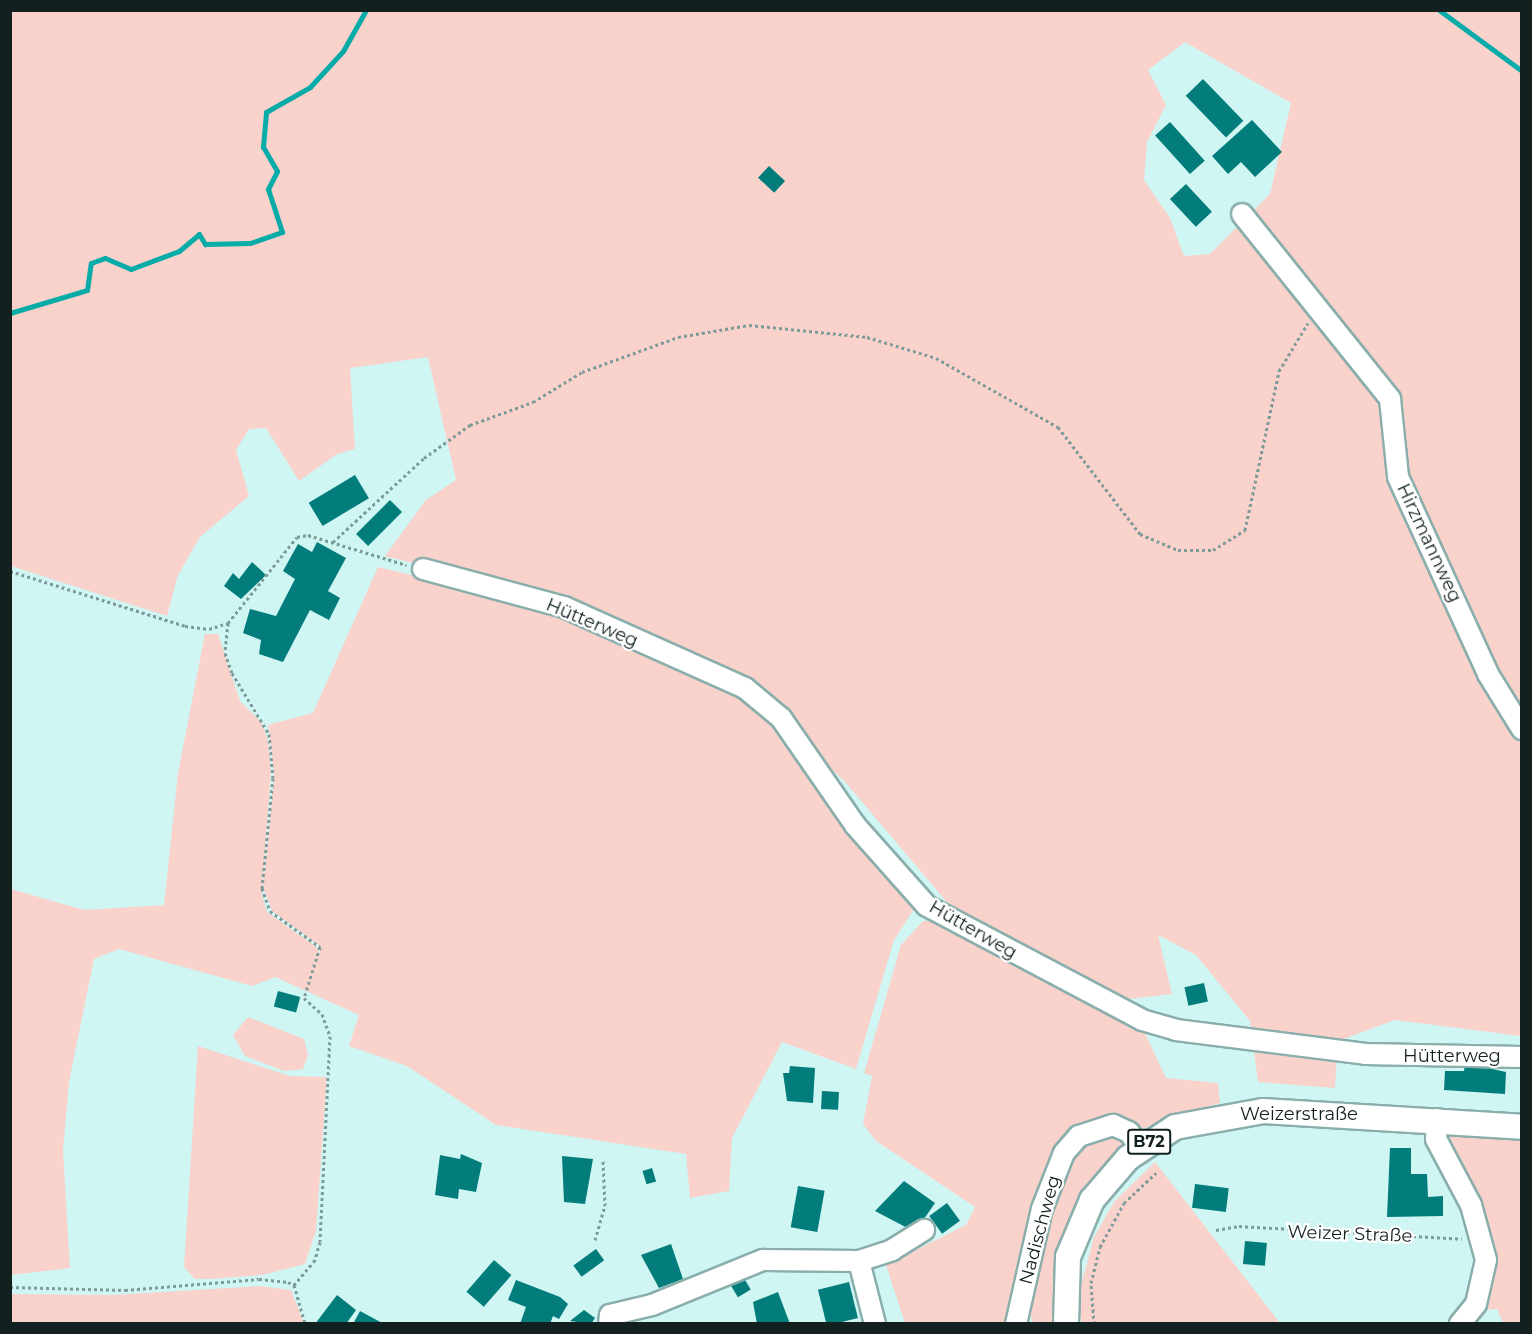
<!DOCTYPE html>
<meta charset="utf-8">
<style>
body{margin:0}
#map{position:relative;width:1532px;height:1334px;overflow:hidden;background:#cff6f3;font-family:Montserrat,sans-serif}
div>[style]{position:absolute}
.green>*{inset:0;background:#f9d2cc}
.stream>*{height:5px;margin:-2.5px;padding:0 2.5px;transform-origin:2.5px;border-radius:2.5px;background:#07aba8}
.building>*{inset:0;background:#027d7b;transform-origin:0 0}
.path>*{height:3px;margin-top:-1.5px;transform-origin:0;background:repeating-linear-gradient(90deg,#7e9b99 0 3px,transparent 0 6px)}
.roads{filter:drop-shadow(2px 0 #8aaeac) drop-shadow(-2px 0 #8aaeac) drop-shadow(0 2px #8aaeac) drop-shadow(0 -2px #8aaeac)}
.minor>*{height:20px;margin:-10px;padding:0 10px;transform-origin:10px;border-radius:10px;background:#fff}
.major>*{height:24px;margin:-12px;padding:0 12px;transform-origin:12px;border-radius:12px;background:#fff}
span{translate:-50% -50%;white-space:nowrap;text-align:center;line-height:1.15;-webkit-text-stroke:4.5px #fff;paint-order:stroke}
.shield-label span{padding:2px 4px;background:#fff;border:2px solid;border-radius:4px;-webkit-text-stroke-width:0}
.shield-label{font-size:16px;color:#122020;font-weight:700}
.street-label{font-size:18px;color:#122020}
.frame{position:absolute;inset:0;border:12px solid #122020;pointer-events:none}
</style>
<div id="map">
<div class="green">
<div style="clip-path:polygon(evenodd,10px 11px,1521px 11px,1521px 1036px,1395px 1020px,1338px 1041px,1335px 1088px,1258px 1082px,1250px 1021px,1196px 955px,1158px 935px,1172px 994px,1129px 999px,1166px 1078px,1218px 1083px,1220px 1103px,1144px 1128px,1132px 1125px,1072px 1135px,1012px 1323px,905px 1323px,886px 1265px,966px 1225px,975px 1207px,876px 1141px,863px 1124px,872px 1076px,864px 1073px,901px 945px,923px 921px,962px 920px,846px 783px,745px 683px,459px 575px,385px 556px,426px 500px,456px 480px,428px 357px,350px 368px,355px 449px,337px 454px,299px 481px,266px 428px,249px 429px,236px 450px,249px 496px,200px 537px,178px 575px,167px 616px,11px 566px,10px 11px,1185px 42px,1291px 103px,1270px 194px,1210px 254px,1184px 256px,1170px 218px,1144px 180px,1147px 142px,1166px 105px,1148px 70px,1185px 42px)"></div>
<div style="clip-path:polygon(378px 567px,542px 606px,751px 699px,779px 721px,830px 807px,918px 903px,894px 940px,856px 1069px,782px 1042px,732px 1138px,729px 1191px,690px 1198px,686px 1154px,496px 1125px,407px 1066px,349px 1046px,359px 1015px,275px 977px,252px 986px,119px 949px,94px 959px,69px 1082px,63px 1150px,70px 1268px,11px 1275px,11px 889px,84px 910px,164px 905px,178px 773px,202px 649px,205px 634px,218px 634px,240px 701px,262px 723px,268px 741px,271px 773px,262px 895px,267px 912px,318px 948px,319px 954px,321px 947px,272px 911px,263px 887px,274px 776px,268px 725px,313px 713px)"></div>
<div style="clip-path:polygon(248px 1017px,304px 1039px,308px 1055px,303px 1069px,284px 1071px,245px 1056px,233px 1035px)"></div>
<div style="clip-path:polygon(198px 1046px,290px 1076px,327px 1077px,316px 1231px,305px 1264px,262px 1275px,210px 1279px,195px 1279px,184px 1267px)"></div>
<div style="clip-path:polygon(1112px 1131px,1124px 1140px,1122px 1147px,1091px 1185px,1062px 1243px,1056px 1323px,1033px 1324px,1028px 1305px,1039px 1240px,1075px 1146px)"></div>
<div style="clip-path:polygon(1447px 1133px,1521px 1139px,1521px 1323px,1503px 1322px,1497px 1309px,1479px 1310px,1486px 1295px)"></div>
<div style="clip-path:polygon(1155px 1162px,1280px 1323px,1081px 1323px,1079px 1292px,1094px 1237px,1114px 1202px)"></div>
<div style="clip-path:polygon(259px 1286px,291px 1290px,304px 1323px,11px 1323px,11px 1294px,114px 1295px)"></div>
</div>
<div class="stream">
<div style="left:1439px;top:10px;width:103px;rotate:36.3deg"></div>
<div style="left:10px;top:313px;width:80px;rotate:-16.6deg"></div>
<div style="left:87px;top:290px;width:27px;rotate:-82deg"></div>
<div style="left:91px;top:263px;width:15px;rotate:-20deg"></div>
<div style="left:105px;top:258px;width:28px;rotate:23deg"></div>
<div style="left:131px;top:269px;width:51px;rotate:-20.6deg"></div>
<div style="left:179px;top:251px;width:26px;rotate:-40deg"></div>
<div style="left:199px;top:234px;width:12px;rotate:59deg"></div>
<div style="left:205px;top:244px;width:45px;rotate:-1.3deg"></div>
<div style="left:250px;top:243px;width:34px;rotate:-19deg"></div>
<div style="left:282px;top:232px;width:45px;rotate:-108deg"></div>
<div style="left:268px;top:189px;width:20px;rotate:-63deg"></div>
<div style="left:277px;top:171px;width:28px;rotate:-120deg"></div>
<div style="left:263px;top:147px;width:35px;rotate:-85deg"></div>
<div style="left:266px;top:112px;width:51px;rotate:-29.6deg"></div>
<div style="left:310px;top:87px;width:49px;rotate:-47.5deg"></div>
<div style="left:343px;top:51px;width:47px;rotate:-60.7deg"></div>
</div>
<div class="building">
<div style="left:1203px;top:79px;width:58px;height:24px;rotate:46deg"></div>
<div style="clip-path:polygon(1252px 120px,1282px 152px,1255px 177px,1241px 162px,1228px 174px,1212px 156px)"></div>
<div style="left:1170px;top:122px;width:52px;height:20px;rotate:48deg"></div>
<div style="left:769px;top:166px;width:22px;height:16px;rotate:43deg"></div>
<div style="left:1186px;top:184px;width:38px;height:22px;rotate:47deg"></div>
<div style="left:355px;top:475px;width:27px;height:54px;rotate:59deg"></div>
<div style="left:390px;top:500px;width:17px;height:48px;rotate:45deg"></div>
<div style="clip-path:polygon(317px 542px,346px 558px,328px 591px,340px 598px,329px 620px,310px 610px,283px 662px,259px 654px,261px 640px,243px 633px,250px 609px,276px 616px,295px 579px,283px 571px,298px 544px,312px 552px)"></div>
<div style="clip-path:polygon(252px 562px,266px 575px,241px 599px,224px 586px,233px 573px,239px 579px)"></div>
<div style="left:1204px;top:983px;width:19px;height:20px;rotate:78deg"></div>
<div style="left:278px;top:991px;width:23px;height:16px;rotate:15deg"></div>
<div style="clip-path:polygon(1465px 1063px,1506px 1072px,1505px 1094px,1444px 1090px,1445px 1071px,1464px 1071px)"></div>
<div style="clip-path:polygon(790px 1066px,815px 1068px,813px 1103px,787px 1101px,783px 1073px,789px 1073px)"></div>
<div style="left:822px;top:1091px;width:17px;height:18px;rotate:3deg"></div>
<div style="clip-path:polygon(1390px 1148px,1411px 1148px,1411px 1174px,1427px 1174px,1428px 1197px,1443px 1196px,1443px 1216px,1387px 1217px)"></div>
<div style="clip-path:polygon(461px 1154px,482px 1163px,476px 1192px,459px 1189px,458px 1199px,435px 1195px,440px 1155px,460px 1159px)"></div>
<div style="clip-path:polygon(562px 1156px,593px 1159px,585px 1204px,564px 1202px)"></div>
<div style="left:652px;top:1168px;width:14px;height:10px;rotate:73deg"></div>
<div style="clip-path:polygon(904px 1181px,935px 1203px,915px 1232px,875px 1211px)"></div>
<div style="left:1195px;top:1184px;width:34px;height:24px;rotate:7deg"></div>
<div style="left:798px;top:1186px;width:27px;height:42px;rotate:10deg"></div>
<div style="left:947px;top:1203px;width:22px;height:22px;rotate:54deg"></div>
<div style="left:1245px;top:1241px;width:22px;height:23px;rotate:5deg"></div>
<div style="clip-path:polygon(671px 1244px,683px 1279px,659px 1288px,641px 1255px)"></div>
<div style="left:596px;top:1249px;width:14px;height:28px;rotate:54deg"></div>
<div style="left:494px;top:1260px;width:23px;height:42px;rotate:41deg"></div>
<div style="left:742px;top:1275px;width:17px;height:15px;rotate:59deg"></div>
<div style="clip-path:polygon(516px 1280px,560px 1297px,568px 1304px,559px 1319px,553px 1316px,550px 1324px,520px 1324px,526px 1307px,508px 1300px)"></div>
<div style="left:849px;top:1282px;width:37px;height:32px;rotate:76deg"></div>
<div style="clip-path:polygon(778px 1292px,790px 1324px,757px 1324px,753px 1302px)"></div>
<div style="clip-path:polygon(337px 1295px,356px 1310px,346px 1324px,315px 1324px)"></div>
<div style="clip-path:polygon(584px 1310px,595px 1318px,591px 1324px,570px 1321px)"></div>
<div style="clip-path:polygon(360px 1311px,384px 1324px,353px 1324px)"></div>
</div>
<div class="path">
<div style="left:333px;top:542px;width:124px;rotate:-42.7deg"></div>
<div style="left:424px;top:458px;width:57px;rotate:-35.7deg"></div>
<div style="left:470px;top:425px;width:67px;rotate:-20.1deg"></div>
<div style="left:533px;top:402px;width:57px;rotate:-31.5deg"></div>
<div style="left:582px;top:372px;width:102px;rotate:-20deg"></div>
<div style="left:678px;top:337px;width:72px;rotate:-9.6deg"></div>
<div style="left:749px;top:325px;width:119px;rotate:5.8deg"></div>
<div style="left:867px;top:337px;width:72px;rotate:16.9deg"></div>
<div style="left:936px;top:358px;width:140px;rotate:29.5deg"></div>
<div style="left:1058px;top:427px;width:135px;rotate:52.5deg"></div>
<div style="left:1140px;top:534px;width:41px;rotate:22.8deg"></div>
<div style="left:1178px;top:550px;width:35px"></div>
<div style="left:1213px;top:550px;width:38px;rotate:-32deg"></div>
<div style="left:1245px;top:530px;width:163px;rotate:-77.9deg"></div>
<div style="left:1279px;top:371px;width:56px;rotate:-58.9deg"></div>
<div style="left:10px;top:571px;width:183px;rotate:17.4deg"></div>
<div style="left:185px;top:626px;width:24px;rotate:7deg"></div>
<div style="left:209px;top:629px;width:20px;rotate:-18deg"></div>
<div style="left:228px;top:623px;width:110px;rotate:-51.3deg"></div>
<div style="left:297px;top:537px;width:11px;rotate:-10deg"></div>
<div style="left:308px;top:535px;width:103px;rotate:16.9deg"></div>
<div style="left:228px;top:623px;width:30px;rotate:96deg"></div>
<div style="left:225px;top:653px;width:21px;rotate:71deg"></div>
<div style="left:232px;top:673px;width:71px;rotate:58.8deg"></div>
<div style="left:269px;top:734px;width:44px;rotate:84.8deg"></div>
<div style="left:273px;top:778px;width:111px;rotate:95.7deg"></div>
<div style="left:262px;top:888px;width:24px;rotate:71deg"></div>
<div style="left:270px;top:911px;width:62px;rotate:35.8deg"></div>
<div style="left:320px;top:947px;width:53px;rotate:107.4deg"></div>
<div style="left:304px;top:998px;width:24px;rotate:42deg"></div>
<div style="left:322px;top:1014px;width:23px;rotate:70deg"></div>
<div style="left:330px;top:1036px;width:206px;rotate:92.8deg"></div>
<div style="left:320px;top:1242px;width:19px;rotate:106deg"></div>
<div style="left:315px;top:1260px;width:33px;rotate:130deg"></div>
<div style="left:1216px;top:1230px;width:23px;rotate:-10deg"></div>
<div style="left:1239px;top:1226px;width:223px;rotate:3.3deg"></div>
<div style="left:595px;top:1240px;width:35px;rotate:-74deg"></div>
<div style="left:605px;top:1206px;width:46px;rotate:-92.5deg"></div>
<div style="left:10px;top:1287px;width:115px;rotate:1.5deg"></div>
<div style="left:125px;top:1290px;width:134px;rotate:-4.7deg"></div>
<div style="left:259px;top:1279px;width:29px;rotate:6deg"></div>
<div style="left:288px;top:1282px;width:7px;rotate:27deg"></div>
<div style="left:294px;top:1285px;width:41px;rotate:74.2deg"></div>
<div style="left:1094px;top:1324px;width:41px;rotate:-94.2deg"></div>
<div style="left:1091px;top:1283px;width:37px;rotate:-76deg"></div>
<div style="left:1100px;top:1247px;width:50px;rotate:-61.4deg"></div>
<div style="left:1124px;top:1203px;width:44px;rotate:-43.2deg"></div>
</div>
<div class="roads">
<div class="minor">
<div style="left:1242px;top:214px;width:237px;rotate:51.3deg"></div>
<div style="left:1390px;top:399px;width:78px;rotate:84.1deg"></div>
<div style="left:1398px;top:477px;width:217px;rotate:65.4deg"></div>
<div style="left:1488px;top:674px;width:65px;rotate:58.3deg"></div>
<div style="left:423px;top:569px;width:146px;rotate:15.1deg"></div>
<div style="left:564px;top:607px;width:198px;rotate:24.1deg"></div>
<div style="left:745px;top:688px;width:47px;rotate:39.8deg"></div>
<div style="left:781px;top:718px;width:130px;rotate:55.3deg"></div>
<div style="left:855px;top:825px;width:108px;rotate:48.4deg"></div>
<div style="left:927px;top:906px;width:243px;rotate:27.9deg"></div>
<div style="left:1142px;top:1020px;width:35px;rotate:16deg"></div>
<div style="left:1176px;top:1030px;width:191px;rotate:7.2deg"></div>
<div style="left:1365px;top:1054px;width:157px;rotate:1.1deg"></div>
<div style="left:1437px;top:1119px;width:20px;rotate:93deg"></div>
<div style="left:1436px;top:1139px;width:75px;rotate:62.1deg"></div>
<div style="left:1471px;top:1205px;width:57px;rotate:74.7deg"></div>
<div style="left:1486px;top:1260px;width:45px;rotate:102.8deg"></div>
<div style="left:1476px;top:1304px;width:26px;rotate:129deg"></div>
<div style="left:609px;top:1324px;width:9px;rotate:-84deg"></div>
<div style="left:610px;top:1315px;width:43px;rotate:-13.4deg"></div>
<div style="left:652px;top:1305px;width:120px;rotate:-22.1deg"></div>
<div style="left:763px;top:1260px;width:96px;rotate:0.6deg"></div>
<div style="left:875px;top:1324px;width:65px;rotate:-104.3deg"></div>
<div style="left:859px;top:1261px;width:35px;rotate:-18deg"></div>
<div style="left:892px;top:1250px;width:38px;rotate:-32deg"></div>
<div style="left:1016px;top:1324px;width:118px;rotate:-77.3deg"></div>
<div style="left:1042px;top:1209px;width:60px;rotate:-68.6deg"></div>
<div style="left:1064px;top:1153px;width:23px;rotate:-49deg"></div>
<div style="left:1079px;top:1136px;width:36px;rotate:-18deg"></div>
<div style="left:1113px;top:1125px;width:17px;rotate:24deg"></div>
<div style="left:1129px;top:1132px;width:19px;rotate:55deg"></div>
</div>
<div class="major">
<div style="left:1066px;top:1324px;width:67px;rotate:-88.3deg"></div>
<div style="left:1068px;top:1257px;width:62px;rotate:-67.2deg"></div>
<div style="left:1092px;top:1200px;width:55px;rotate:-49.4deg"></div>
<div style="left:1128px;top:1158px;width:56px;rotate:-33.4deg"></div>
<div style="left:1175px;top:1127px;width:89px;rotate:-10.3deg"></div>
<div style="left:1263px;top:1111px;width:259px;rotate:3.5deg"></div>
</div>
</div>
<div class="shield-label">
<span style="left:1149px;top:1142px">B72</span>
</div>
<div class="street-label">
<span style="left:1429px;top:543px;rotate:65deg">Hirzmannweg</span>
<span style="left:592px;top:623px;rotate:23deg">Hütterweg</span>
<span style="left:973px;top:930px;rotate:30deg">Hütterweg</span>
<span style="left:1452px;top:1056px">Hütterweg</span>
<span style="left:1299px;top:1114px">Weizerstraße</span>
<span style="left:1040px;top:1230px;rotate:-75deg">Nadischweg</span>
<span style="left:1350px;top:1234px;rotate:2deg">Weizer Straße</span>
</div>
<div class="frame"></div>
</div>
